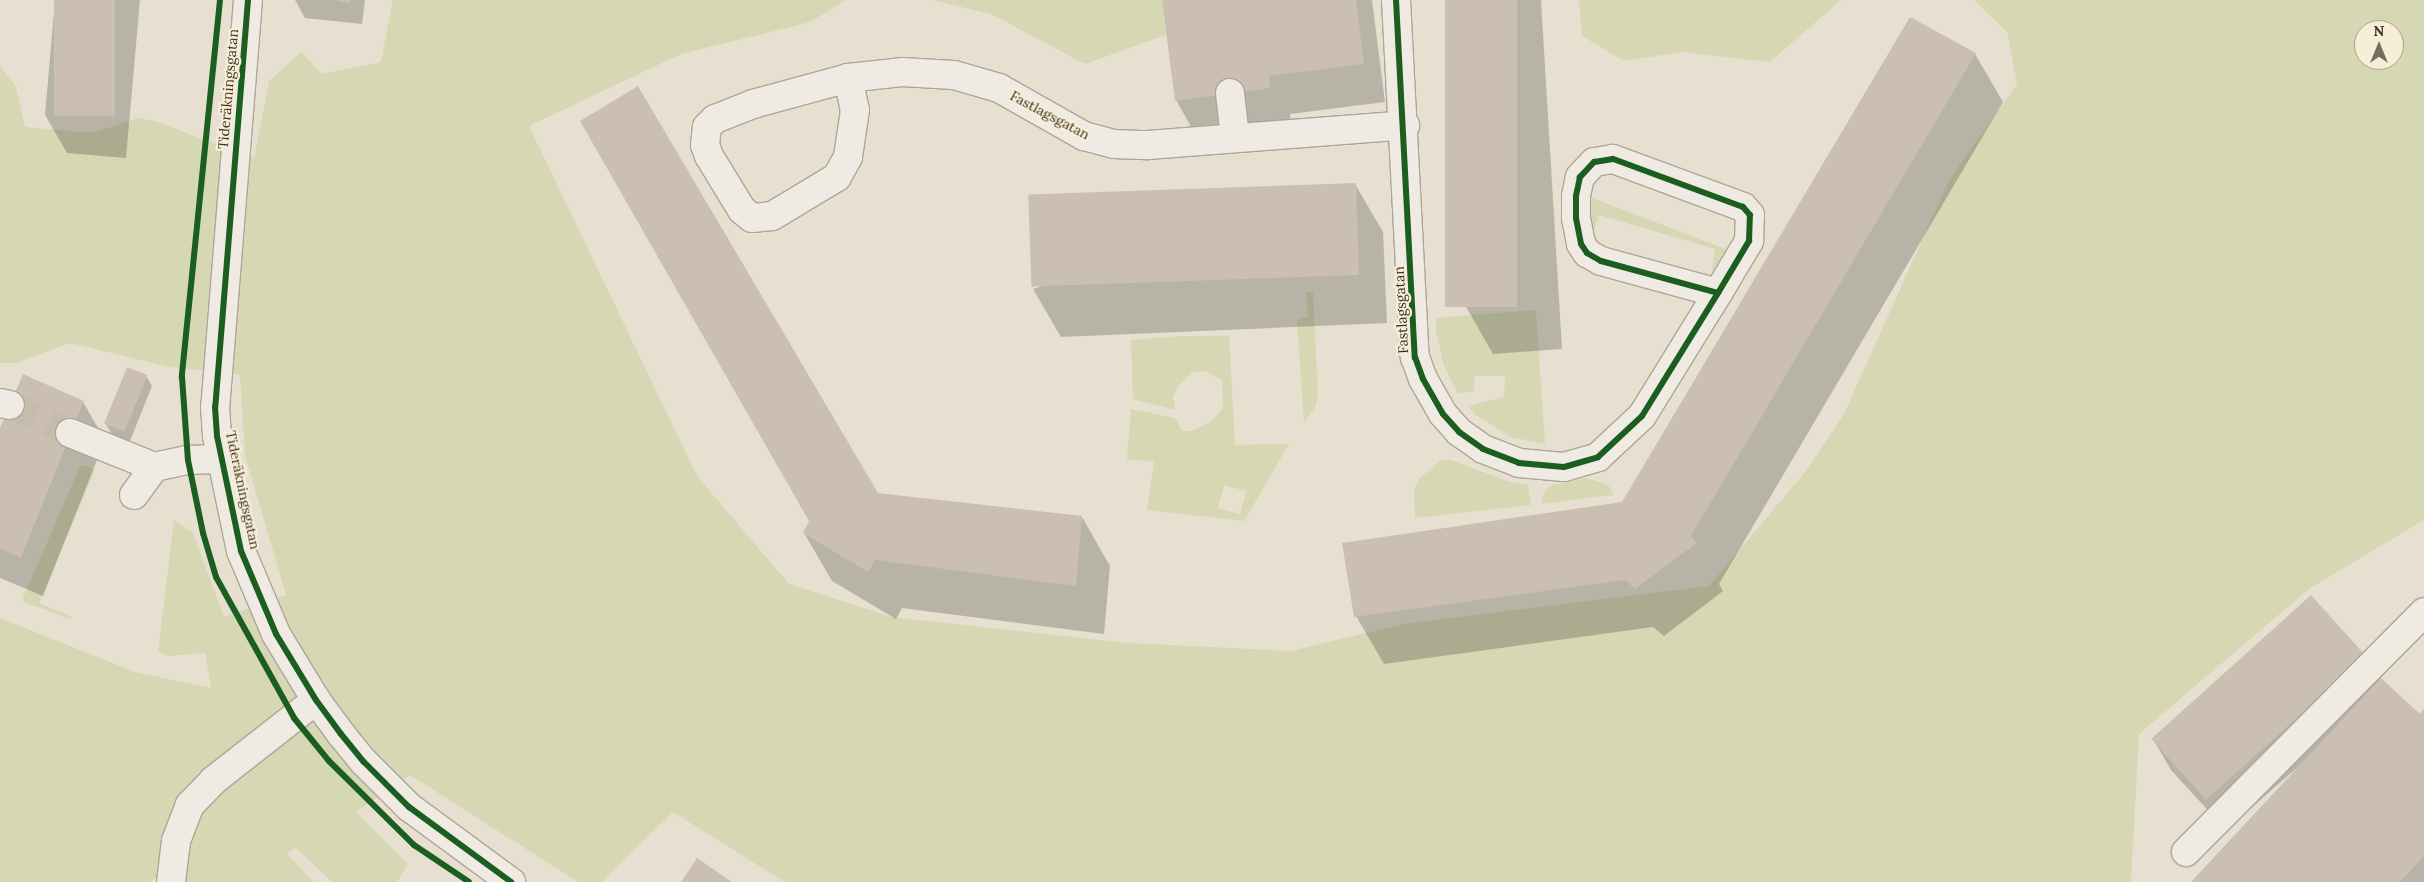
<!DOCTYPE html>
<meta charset="utf-8">
<style>
body{margin:0}
#map{position:relative;width:2424px;height:882px;overflow:hidden;background:#e7e0d1;font-family:Lora,serif}
div>[style]{position:absolute}
.green>*{inset:0;background:#d6d7b3}
.shadow>*{inset:0;background:#0003}
.building>*{inset:0;background:#cbbfb2;transform-origin:0 0}
.minor-tunnel>*{height:28px;margin-top:-14px;transform-origin:0;background:repeating-linear-gradient(90deg,#c5bcae 0 28px,transparent 0 42px)}
.roads{filter:drop-shadow(1px 0 #ada599) drop-shadow(-1px 0 #ada599) drop-shadow(0 1px #ada599) drop-shadow(0 -1px #ada599)}
.minor>*{height:28px;margin:-14px;padding:0 14px;transform-origin:14px;border-radius:14px;background:#efebe3}
.cycleway>*{height:6px;margin:-3px;padding:0 3px;transform-origin:3px;border-radius:3px;background:#1b5e20}
span{translate:-50% -50%;white-space:nowrap;text-align:center;line-height:1.15;-webkit-text-stroke:4.5px #f7eed8;paint-order:stroke}
.street-label{font-size:14px;color:#3d2e20}
.north{position:absolute;left:2354px;top:20px;width:50px;height:50px;box-sizing:border-box;background:#f7eed8;border:1px solid #ada18e;border-radius:50%;rotate:0deg;font-size:14px;font-weight:700;line-height:20px;text-align:center;color:#3d2e20}
.north::after{content:'';display:block;margin:auto;width:18px;height:22px;background:#786c5e;clip-path:polygon(50% 0,100% 100%,50% 72%,0 100%)}
</style>
<div id="map">
<div class="green">
<div style="clip-path:polygon(evenodd,393px 0,846px 0,810px 22px,681px 54px,529px 126px,697px 476px,789px 584px,892px 617px,1128px 643px,1290px 651px,1409px 623px,1709px 586px,1806px 471px,1844px 414px,1949px 180px,2017px 84px,2007px 32px,1974px 0,2424px 0,2424px 520px,2309px 589px,2139px 734px,2131px 882px,785px 882px,673px 812px,602px 882px,578px 882px,410px 775px,356px 812px,408px 864px,397px 882px,332px 882px,296px 848px,287px 854px,314px 882px,185px 882px,184px 875px,153px 879px,151px 882px,0 882px,0 618px,135px 672px,211px 688px,205px 653px,169px 656px,158px 652px,174px 520px,193px 533px,224px 617px,286px 595px,245px 455px,240px 375px,170px 367px,70px 343px,16px 363px,0 363px,0 66px,16px 87px,25px 127px,91px 133px,139px 118px,158px 122px,254px 159px,269px 81px,301px 52px,322px 74px,381px 62px,393px 0,2364px 30px,2394px 30px,2394px 60px,2364px 60px,2364px 30px)"></div>
<div style="clip-path:polygon(932px 0,1162px 0,1166px 35px,1085px 64px,991px 14px)"></div>
<div style="clip-path:polygon(1579px 0,1841px 0,1770px 62px,1681px 52px,1624px 61px,1582px 36px)"></div>
<div style="clip-path:polygon(1590px 197px,1728px 250px,1712px 270px,1715px 249px,1599px 215px,1591px 237px)"></div>
<div style="clip-path:polygon(1306px 292px,1313px 292px,1318px 396px,1316px 406px,1304px 422px,1297px 320px,1308px 317px)"></div>
<div style="clip-path:polygon(1536px 310px,1545px 444px,1511px 437px,1476px 415px,1468px 406px,1504px 397px,1505px 376px,1475px 376px,1474px 391px,1458px 394px,1444px 366px,1436px 331px,1436px 318px)"></div>
<div style="clip-path:polygon(evenodd,1182px 336px,1229px 336px,1235px 445px,1289px 444px,1244px 521px,1147px 510px,1154px 462px,1127px 459px,1131px 409px,1175px 418px,1182px 431px,1192px 431px,1212px 421px,1223px 408px,1222px 380px,1205px 371px,1193px 372px,1178px 386px,1173px 397px,1175px 410px,1133px 399px,1131px 340px,1182px 336px,1224px 485px,1246px 491px,1240px 514px,1218px 508px,1224px 485px)"></div>
<div style="clip-path:polygon(1441px 460px,1451px 460px,1510px 482px,1528px 485px,1531px 505px,1415px 518px,1414px 490px,1420px 478px)"></div>
<div style="clip-path:polygon(84px 465px,95px 470px,39px 603px,72px 617px,71px 619px,24px 602px,23px 598px,80px 466px)"></div>
<div style="clip-path:polygon(1586px 478px,1604px 483px,1610px 487px,1613px 495px,1541px 504px,1544px 492px,1552px 485px)"></div>
</div>
<div class="shadow">
<div style="clip-path:polygon(55px 0,140px 0,126px 158px,67px 153px,45px 115px)"></div>
<div style="clip-path:polygon(295px 0,365px 0,362px 24px,305px 18px)"></div>
<div style="clip-path:polygon(1163px 0,1372px 0,1385px 102px,1290px 114px,1292px 127px,1198px 139px,1176px 100px)"></div>
<div style="clip-path:polygon(1446px 0,1541px 0,1562px 349px,1493px 354px,1465px 305px)"></div>
<div style="clip-path:polygon(1975px 54px,2003px 102px,1719px 584px,1723px 591px,1664px 636px,1653px 627px,1384px 664px,1356px 616px,1622px 504px)"></div>
<div style="clip-path:polygon(1355px 184px,1383px 232px,1387px 323px,1061px 337px,1033px 289px)"></div>
<div style="clip-path:polygon(146px 376px,152px 386px,130px 441px,112px 434px,105px 423px)"></div>
<div style="clip-path:polygon(83px 402px,105px 440px,43px 596px,0 578px,0 430px)"></div>
<div style="clip-path:polygon(877px 494px,1082px 517px,1110px 566px,1104px 634px,902px 608px,896px 619px,832px 581px,804px 533px)"></div>
<div style="clip-path:polygon(2365px 657px,2380px 681px,2420px 716px,2424px 711px,2424px 882px,2192px 882px,2305px 761px,2226px 830px,2171px 770px,2153px 739px)"></div>
</div>
<div class="building">
<div style="left:54px;top:0;width:61px;height:116px"></div>
<div style="clip-path:polygon(337px 0,351px 0,350px 3px,337px 1px)"></div>
<div style="clip-path:polygon(1162px 0,1356px 0,1364px 64px,1269px 76px,1270px 88px,1175px 101px)"></div>
<div style="left:1445px;top:0;width:72px;height:307px"></div>
<div style="clip-path:polygon(1910px 17px,1976px 53px,1691px 536px,1697px 543px,1635px 589px,1625px 580px,1354px 617px,1342px 543px,1622px 502px)"></div>
<div style="clip-path:polygon(638px 86px,878px 493px,1082px 516px,1076px 586px,875px 560px,868px 572px,803px 533px,809px 521px,580px 121px)"></div>
<div style="left:1356px;top:183px;width:92px;height:328px;rotate:88deg"></div>
<div style="left:127px;top:367px;width:22px;height:61px;rotate:22deg"></div>
<div style="clip-path:polygon(23px 374px,84px 401px,21px 558px,0 549px,0 428px)"></div>
<div style="left:2311px;top:595px;width:82px;height:215px;rotate:48deg"></div>
<div style="clip-path:polygon(2381px 678px,2420px 714px,2424px 709px,2424px 856px,2400px 882px,2191px 882px)"></div>
<div style="clip-path:polygon(697px 858px,732px 882px,681px 882px)"></div>
</div>
<div class="minor-tunnel">
<div style="left:10px;top:405px;width:66px;rotate:25deg"></div>
</div>
<div class="roads">
<div class="minor">
<div style="left:248px;top:0;width:408px;rotate:94.6deg"></div>
<div style="left:215px;top:407px;width:29px;rotate:86deg"></div>
<div style="left:217px;top:436px;width:117px;rotate:78.2deg"></div>
<div style="left:241px;top:551px;width:90px;rotate:67.1deg"></div>
<div style="left:276px;top:634px;width:77px;rotate:58.8deg"></div>
<div style="left:316px;top:700px;width:42px;rotate:53.7deg"></div>
<div style="left:341px;top:734px;width:36px;rotate:51deg"></div>
<div style="left:364px;top:762px;width:64px;rotate:45deg"></div>
<div style="left:409px;top:807px;width:127px;rotate:36.3deg"></div>
<div style="left:1396px;top:0;width:358px;rotate:87deg"></div>
<div style="left:1415px;top:357px;width:23px;rotate:70deg"></div>
<div style="left:1423px;top:379px;width:40px;rotate:60.3deg"></div>
<div style="left:1443px;top:414px;width:24px;rotate:48deg"></div>
<div style="left:1459px;top:432px;width:29px;rotate:35deg"></div>
<div style="left:1483px;top:449px;width:39px;rotate:21deg"></div>
<div style="left:1519px;top:463px;width:45px;rotate:5.1deg"></div>
<div style="left:1564px;top:467px;width:35px;rotate:-16deg"></div>
<div style="left:1598px;top:457px;width:60px;rotate:-43deg"></div>
<div style="left:1642px;top:416px;width:145px;rotate:-58.3deg"></div>
<div style="left:1718px;top:293px;width:61px;rotate:-59.2deg"></div>
<div style="left:1749px;top:241px;width:26px;rotate:-88deg"></div>
<div style="left:1750px;top:215px;width:11px;rotate:-131deg"></div>
<div style="left:1743px;top:207px;width:139px;rotate:-159.7deg"></div>
<div style="left:1613px;top:159px;width:19px;rotate:171deg"></div>
<div style="left:1594px;top:162px;width:21px;rotate:133deg"></div>
<div style="left:1580px;top:177px;width:19px;rotate:102deg"></div>
<div style="left:1576px;top:196px;width:22px;rotate:90deg"></div>
<div style="left:1576px;top:218px;width:26px;rotate:79deg"></div>
<div style="left:1581px;top:244px;width:11px;rotate:56deg"></div>
<div style="left:1587px;top:253px;width:16px;rotate:30deg"></div>
<div style="left:1601px;top:261px;width:121px;rotate:15.3deg"></div>
<div style="left:848px;top:78px;width:33px;rotate:78deg"></div>
<div style="left:855px;top:110px;width:48px;rotate:98.5deg"></div>
<div style="left:848px;top:157px;width:23px;rotate:119deg"></div>
<div style="left:837px;top:177px;width:76px;rotate:149deg"></div>
<div style="left:772px;top:216px;width:20px;rotate:174deg"></div>
<div style="left:752px;top:218px;width:13px;rotate:-141deg"></div>
<div style="left:742px;top:210px;width:63px;rotate:-121.4deg"></div>
<div style="left:709px;top:156px;width:12px;rotate:-110deg"></div>
<div style="left:705px;top:145px;width:18px;rotate:-84deg"></div>
<div style="left:707px;top:127px;width:11px;rotate:-45deg"></div>
<div style="left:715px;top:119px;width:41px;rotate:-21.5deg"></div>
<div style="left:753px;top:104px;width:98px;rotate:-15.3deg"></div>
<div style="left:848px;top:78px;width:54px;rotate:-6.3deg"></div>
<div style="left:902px;top:72px;width:52px;rotate:3.3deg"></div>
<div style="left:954px;top:75px;width:47px;rotate:16.1deg"></div>
<div style="left:999px;top:88px;width:98px;rotate:29.5deg"></div>
<div style="left:1084px;top:136px;width:31px;rotate:15deg"></div>
<div style="left:1114px;top:144px;width:34px;rotate:2deg"></div>
<div style="left:1148px;top:145px;width:258px;rotate:-4.4deg"></div>
<div style="left:1230px;top:93px;width:44px;rotate:83.5deg"></div>
<div style="left:0;top:403px;width:10px;rotate:11deg"></div>
<div style="left:70px;top:433px;width:91px;rotate:22deg"></div>
<div style="left:134px;top:495px;width:34px;rotate:-54deg"></div>
<div style="left:154px;top:467px;width:35px;rotate:-12deg"></div>
<div style="left:188px;top:460px;width:34px;rotate:-2deg"></div>
<div style="left:2186px;top:852px;width:338px;rotate:-45.2deg"></div>
<div style="left:171px;top:882px;width:41px;rotate:-83deg"></div>
<div style="left:176px;top:841px;width:39px;rotate:-69deg"></div>
<div style="left:190px;top:805px;width:35px;rotate:-46deg"></div>
<div style="left:214px;top:780px;width:130px;rotate:-38.1deg"></div>
</div>
</div>
<div class="cycleway">
<div style="left:220px;top:0;width:379px;rotate:95.8deg"></div>
<div style="left:182px;top:377px;width:83px;rotate:85.9deg"></div>
<div style="left:188px;top:460px;width:75px;rotate:78.4deg"></div>
<div style="left:203px;top:533px;width:46px;rotate:73.5deg"></div>
<div style="left:216px;top:577px;width:161px;rotate:61deg"></div>
<div style="left:294px;top:718px;width:55px;rotate:50.9deg"></div>
<div style="left:329px;top:761px;width:120px;rotate:44.7deg"></div>
<div style="left:414px;top:845px;width:66px;rotate:33.9deg"></div>
<div style="left:248px;top:0;width:408px;rotate:94.6deg"></div>
<div style="left:215px;top:407px;width:29px;rotate:86deg"></div>
<div style="left:217px;top:436px;width:117px;rotate:78.2deg"></div>
<div style="left:241px;top:551px;width:90px;rotate:67.1deg"></div>
<div style="left:276px;top:634px;width:77px;rotate:58.8deg"></div>
<div style="left:316px;top:700px;width:42px;rotate:53.7deg"></div>
<div style="left:341px;top:734px;width:36px;rotate:51deg"></div>
<div style="left:364px;top:762px;width:64px;rotate:45deg"></div>
<div style="left:409px;top:807px;width:127px;rotate:36.3deg"></div>
<div style="left:1396px;top:0;width:358px;rotate:87deg"></div>
<div style="left:1415px;top:357px;width:23px;rotate:70deg"></div>
<div style="left:1423px;top:379px;width:40px;rotate:60.3deg"></div>
<div style="left:1443px;top:414px;width:24px;rotate:48deg"></div>
<div style="left:1459px;top:432px;width:29px;rotate:35deg"></div>
<div style="left:1483px;top:449px;width:39px;rotate:21deg"></div>
<div style="left:1519px;top:463px;width:45px;rotate:5.1deg"></div>
<div style="left:1564px;top:467px;width:35px;rotate:-16deg"></div>
<div style="left:1598px;top:457px;width:60px;rotate:-43deg"></div>
<div style="left:1642px;top:416px;width:145px;rotate:-58.3deg"></div>
<div style="left:1718px;top:293px;width:61px;rotate:-59.2deg"></div>
<div style="left:1749px;top:241px;width:26px;rotate:-88deg"></div>
<div style="left:1750px;top:215px;width:11px;rotate:-131deg"></div>
<div style="left:1743px;top:207px;width:139px;rotate:-159.7deg"></div>
<div style="left:1613px;top:159px;width:19px;rotate:171deg"></div>
<div style="left:1594px;top:162px;width:21px;rotate:133deg"></div>
<div style="left:1580px;top:177px;width:19px;rotate:102deg"></div>
<div style="left:1576px;top:196px;width:22px;rotate:90deg"></div>
<div style="left:1576px;top:218px;width:26px;rotate:79deg"></div>
<div style="left:1581px;top:244px;width:11px;rotate:56deg"></div>
<div style="left:1587px;top:253px;width:16px;rotate:30deg"></div>
<div style="left:1601px;top:261px;width:121px;rotate:15.3deg"></div>
</div>
<div class="street-label">
<span style="left:228px;top:89px;rotate:-85deg">Tideräkningsgatan</span>
<span style="left:1050px;top:115px;rotate:28deg">Fastlagsgatan</span>
<span style="left:1401px;top:310px;rotate:-93deg">Fastlagsgatan</span>
<span style="left:243px;top:490px;rotate:78deg">Tideräkningsgatan</span>
</div>
<div class="north">N</div>
</div>
